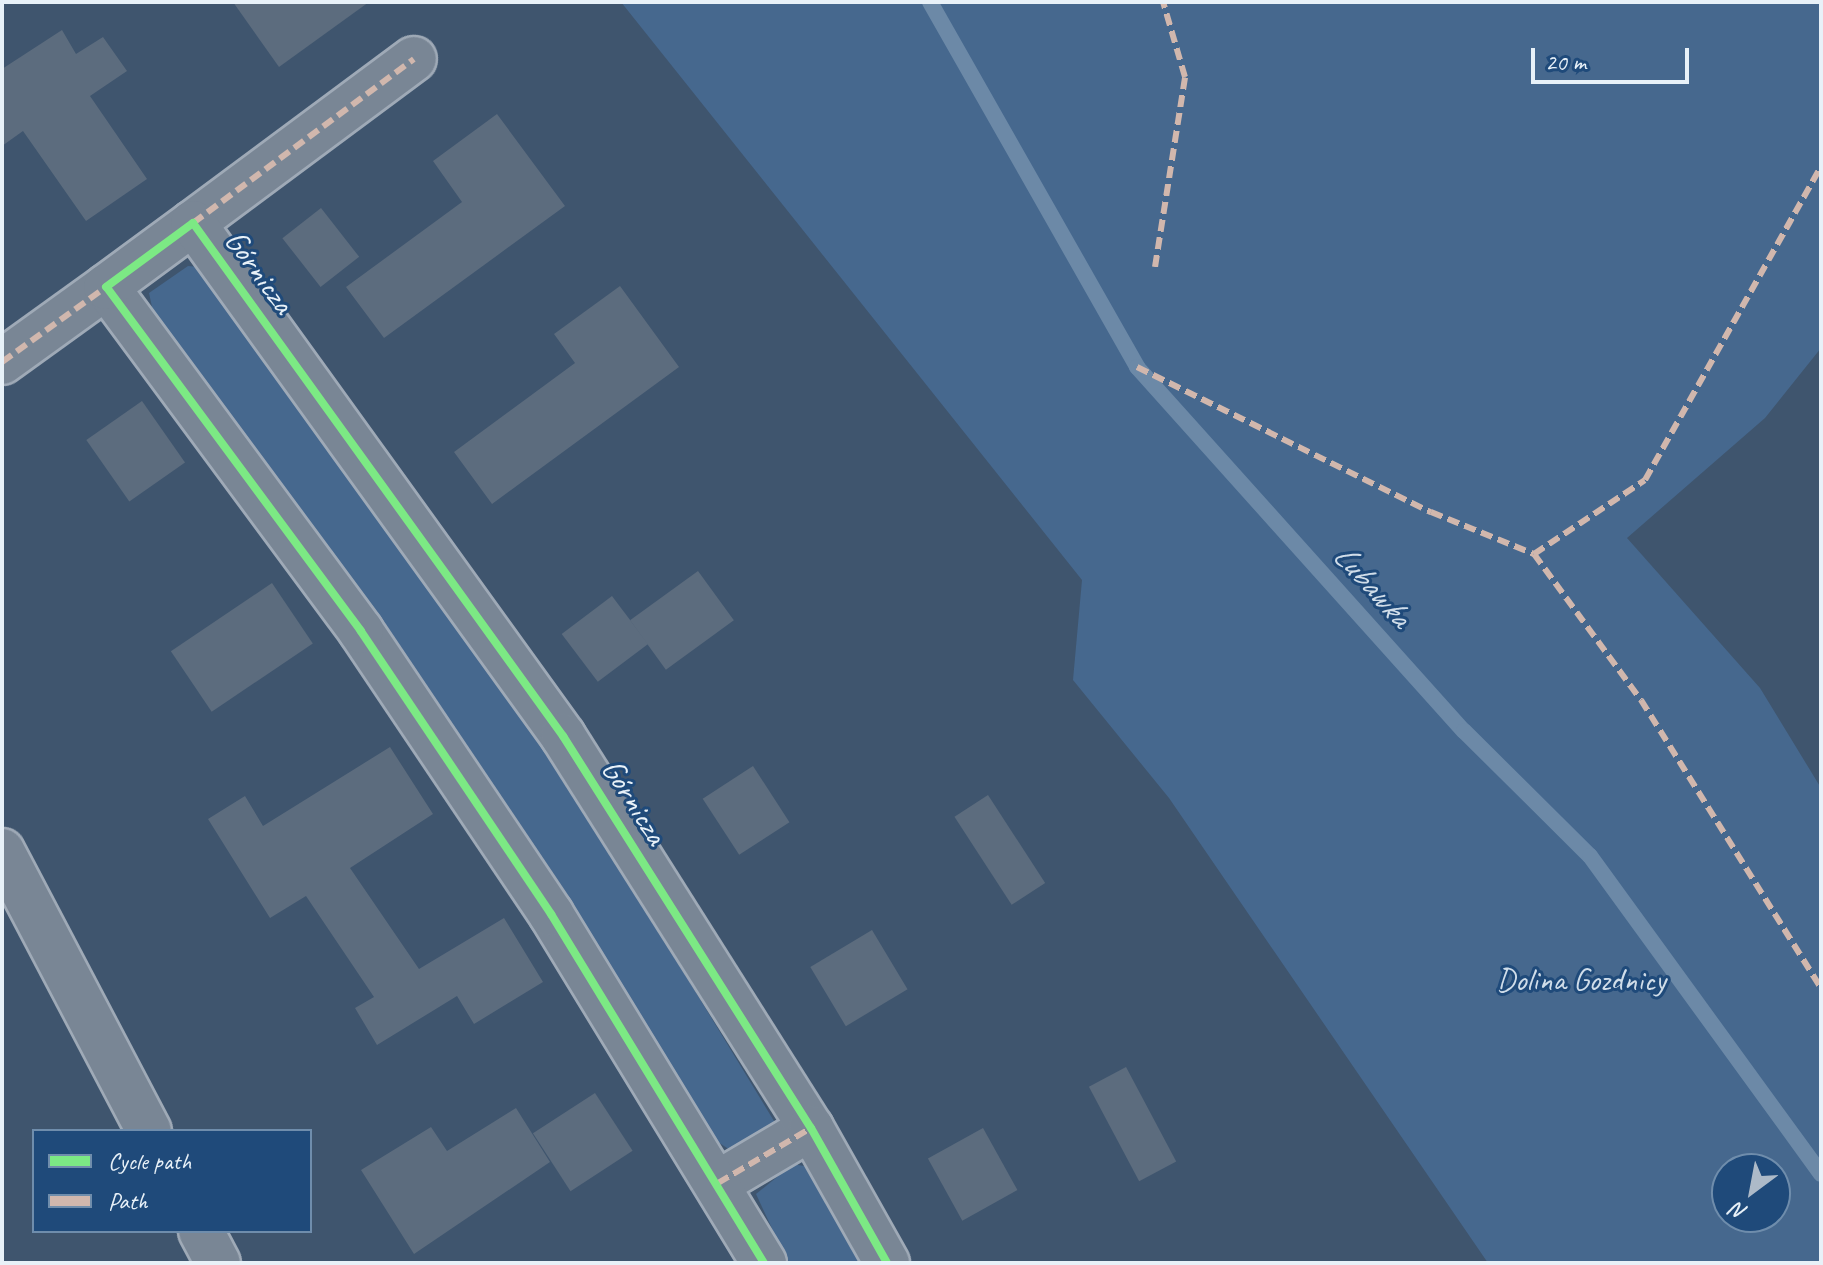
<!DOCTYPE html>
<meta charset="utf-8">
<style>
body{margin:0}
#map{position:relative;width:1823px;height:1265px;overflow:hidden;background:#3f556e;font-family:Caveat,sans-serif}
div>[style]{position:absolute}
.green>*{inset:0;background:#46688e}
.stream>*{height:16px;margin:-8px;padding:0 8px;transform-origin:8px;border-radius:8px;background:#6c89a7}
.building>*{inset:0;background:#5c6c7e;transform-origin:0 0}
.roads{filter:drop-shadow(2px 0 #9faab7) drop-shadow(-2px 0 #9faab7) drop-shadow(0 2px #9faab7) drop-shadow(0 -2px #9faab7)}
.street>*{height:44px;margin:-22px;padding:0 22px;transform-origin:22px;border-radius:22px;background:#798695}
.quiet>*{height:6px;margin-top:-3px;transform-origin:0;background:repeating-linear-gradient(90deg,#d1b7ad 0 12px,transparent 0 18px)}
.cycleway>*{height:8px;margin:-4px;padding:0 4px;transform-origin:4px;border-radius:4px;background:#7ce984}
span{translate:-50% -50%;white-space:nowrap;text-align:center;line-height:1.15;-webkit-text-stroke:6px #1f4a7a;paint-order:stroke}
.street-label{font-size:32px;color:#e8f1f8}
.park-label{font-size:32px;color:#d0dde9}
.water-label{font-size:34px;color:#d0dde9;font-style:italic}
.frame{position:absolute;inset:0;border:4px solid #e8f1f8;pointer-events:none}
.legend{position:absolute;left:32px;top:1129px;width:280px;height:104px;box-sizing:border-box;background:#1f4a7a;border:2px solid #6f8dac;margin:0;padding:10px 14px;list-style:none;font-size:24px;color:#e8f1f8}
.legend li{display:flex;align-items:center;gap:16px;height:40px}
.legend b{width:40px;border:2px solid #6f8dac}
.north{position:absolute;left:1711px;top:1153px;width:80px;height:80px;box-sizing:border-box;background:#1f4a7a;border:2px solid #6f8dac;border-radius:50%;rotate:212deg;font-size:22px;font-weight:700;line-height:32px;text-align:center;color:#e8f1f8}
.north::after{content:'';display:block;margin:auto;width:28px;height:36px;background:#adbac8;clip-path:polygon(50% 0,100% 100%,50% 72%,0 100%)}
.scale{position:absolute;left:1531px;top:48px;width:158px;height:36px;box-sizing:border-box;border:4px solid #e8f1f8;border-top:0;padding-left:10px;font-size:24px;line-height:28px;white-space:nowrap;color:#e8f1f8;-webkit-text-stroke:6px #1f4a7a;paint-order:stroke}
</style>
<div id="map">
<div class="green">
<div style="clip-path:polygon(evenodd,621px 2px,1821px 2px,1821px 348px,1765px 418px,1627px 538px,1760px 688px,1821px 788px,1821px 1263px,1488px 1263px,1169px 798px,1073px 680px,1082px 580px,621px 2px,1775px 1169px,1775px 1217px,1727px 1217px,1727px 1169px,1775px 1169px)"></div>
<div style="clip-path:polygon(188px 266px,199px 267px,533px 724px,777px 1126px,733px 1152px,712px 1138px,387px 637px,154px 316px,149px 293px)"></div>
<div style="clip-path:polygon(793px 1164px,809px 1167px,868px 1263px,788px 1263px,756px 1194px)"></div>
</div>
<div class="stream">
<div style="left:930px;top:2px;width:420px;rotate:60.4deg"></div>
<div style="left:1137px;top:367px;width:489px;rotate:48.1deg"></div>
<div style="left:1464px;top:731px;width:177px;rotate:44.8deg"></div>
<div style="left:1590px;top:856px;width:393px;rotate:54deg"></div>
</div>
<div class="building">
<div style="clip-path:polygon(233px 2px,369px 2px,279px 67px)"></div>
<div style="clip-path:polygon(62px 30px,76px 54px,103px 37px,127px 71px,90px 96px,147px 179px,86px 221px,23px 131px,2px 146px,2px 69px)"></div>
<div style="clip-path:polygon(497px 114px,565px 206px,384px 338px,346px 287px,462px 202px,433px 161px)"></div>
<div style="left:321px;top:208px;width:62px;height:49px;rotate:52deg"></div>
<div style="clip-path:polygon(620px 286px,679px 367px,492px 504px,454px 452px,575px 363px,554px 334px)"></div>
<div style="left:142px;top:401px;width:75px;height:68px;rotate:55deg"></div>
<div style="left:698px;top:571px;width:61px;height:84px;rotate:54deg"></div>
<div style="left:272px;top:583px;width:73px;height:122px;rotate:56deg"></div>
<div style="left:612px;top:596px;width:60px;height:63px;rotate:53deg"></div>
<div style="clip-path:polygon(390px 747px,433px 814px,350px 868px,419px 969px,504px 918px,543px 982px,474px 1024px,457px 996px,377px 1045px,355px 1008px,374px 997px,306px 896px,270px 918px,208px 819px,245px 796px,263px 826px)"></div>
<div style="left:753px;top:766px;width:67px;height:60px;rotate:57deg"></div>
<div style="left:988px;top:795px;width:105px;height:40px;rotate:57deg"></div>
<div style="left:872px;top:930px;width:69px;height:72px;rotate:59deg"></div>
<div style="left:1126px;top:1067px;width:107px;height:42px;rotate:62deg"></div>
<div style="left:595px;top:1093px;width:69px;height:74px;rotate:57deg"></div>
<div style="clip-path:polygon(516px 1108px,550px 1162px,414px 1254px,361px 1170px,431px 1127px,447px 1151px)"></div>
<div style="left:983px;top:1128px;width:71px;height:63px;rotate:61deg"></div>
</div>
<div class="roads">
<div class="street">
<div style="left:193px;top:223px;width:275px;rotate:-36.6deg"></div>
<div style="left:2px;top:362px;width:128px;rotate:-35.8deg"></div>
<div style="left:2px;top:851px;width:316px;rotate:62.3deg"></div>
<div style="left:718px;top:1183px;width:108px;rotate:-30.6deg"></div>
<div style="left:201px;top:1231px;width:36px;rotate:62deg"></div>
<div style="left:764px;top:1263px;width:409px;rotate:-121.4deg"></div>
<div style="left:551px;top:914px;width:341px;rotate:-123.9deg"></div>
<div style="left:361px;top:631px;width:428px;rotate:-126.5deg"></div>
<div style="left:106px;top:287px;width:108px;rotate:-36.3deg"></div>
<div style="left:193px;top:223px;width:633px;rotate:54.2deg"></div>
<div style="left:563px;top:736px;width:464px;rotate:57.7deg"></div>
<div style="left:811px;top:1128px;width:155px;rotate:60.6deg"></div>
</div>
</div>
<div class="quiet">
<div style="left:193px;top:223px;width:275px;rotate:-36.6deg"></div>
<div style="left:1155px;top:267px;width:192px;rotate:-81deg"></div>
<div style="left:1185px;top:77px;width:78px;rotate:-106.3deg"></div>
<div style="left:2px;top:362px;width:128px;rotate:-35.8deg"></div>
<div style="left:1137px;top:367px;width:328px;rotate:26.3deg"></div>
<div style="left:1431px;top:512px;width:111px;rotate:22.2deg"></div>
<div style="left:1534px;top:554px;width:133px;rotate:-33.7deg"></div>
<div style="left:1645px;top:480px;width:359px;rotate:-60.7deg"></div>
<div style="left:1534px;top:554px;width:181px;rotate:53.8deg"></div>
<div style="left:1641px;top:700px;width:340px;rotate:58deg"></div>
<div style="left:718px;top:1183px;width:108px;rotate:-30.6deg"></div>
</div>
<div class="cycleway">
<div style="left:764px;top:1263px;width:409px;rotate:-121.4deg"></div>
<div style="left:551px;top:914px;width:341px;rotate:-123.9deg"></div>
<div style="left:361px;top:631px;width:428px;rotate:-126.5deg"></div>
<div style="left:106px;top:287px;width:108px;rotate:-36.3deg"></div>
<div style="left:193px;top:223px;width:633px;rotate:54.2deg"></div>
<div style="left:563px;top:736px;width:464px;rotate:57.7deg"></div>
<div style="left:811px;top:1128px;width:155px;rotate:60.6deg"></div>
</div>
<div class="street-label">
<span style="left:259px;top:272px;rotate:54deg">Górnicza</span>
<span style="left:634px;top:802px;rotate:58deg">Górnicza</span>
</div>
<div class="park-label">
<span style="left:1581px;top:980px">Dolina Gozdnicy</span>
</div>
<div class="water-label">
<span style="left:1373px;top:585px;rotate:48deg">Lubawka</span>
</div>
<div class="frame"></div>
<ul class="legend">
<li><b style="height:10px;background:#7ce984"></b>Cycle path</li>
<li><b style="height:10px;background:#d1b7ad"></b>Path</li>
</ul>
<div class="north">N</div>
<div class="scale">20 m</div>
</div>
